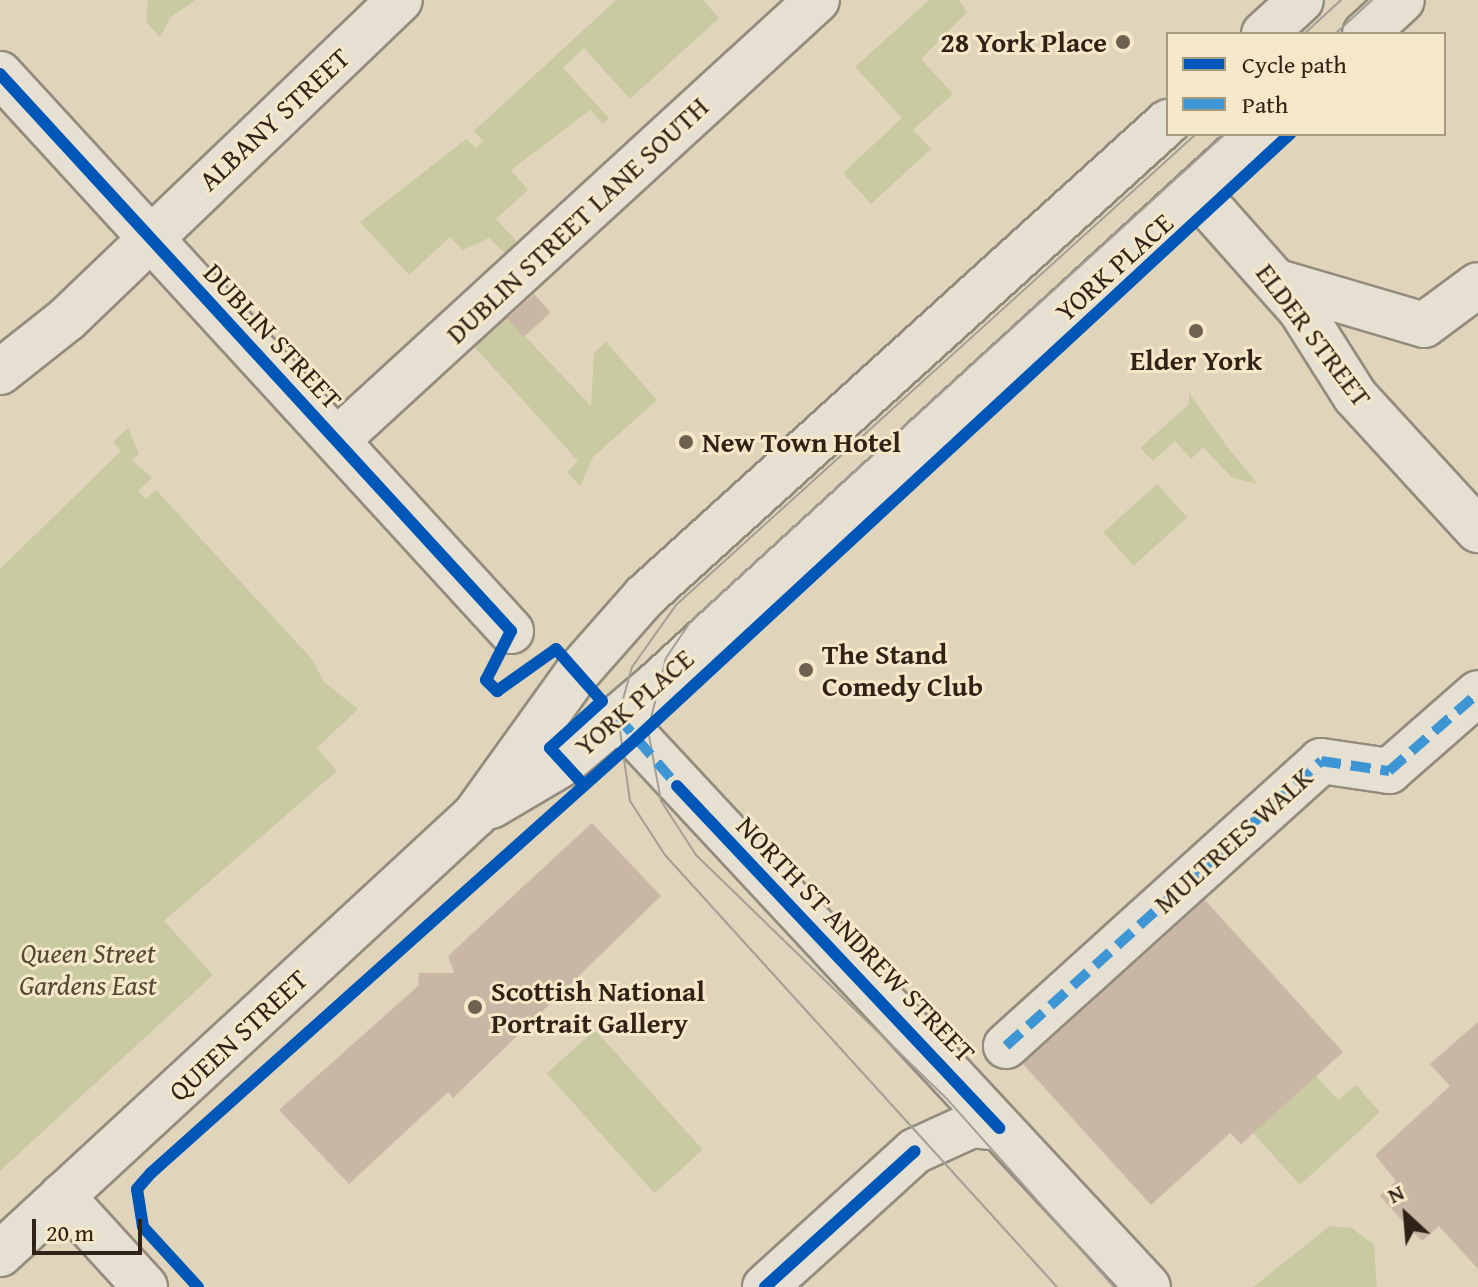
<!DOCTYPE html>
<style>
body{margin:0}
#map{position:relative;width:1478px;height:1287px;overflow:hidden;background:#e0d5bb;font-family:"Gentium Book Plus",serif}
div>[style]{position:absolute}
.green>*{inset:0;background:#c9caa1;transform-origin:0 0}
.building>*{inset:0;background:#c9b6a4;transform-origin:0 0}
.roads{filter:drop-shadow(2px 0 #938b7c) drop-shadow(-2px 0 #938b7c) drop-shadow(0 2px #938b7c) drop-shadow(0 -2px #938b7c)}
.street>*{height:44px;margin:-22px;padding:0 22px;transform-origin:22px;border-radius:22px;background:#e6e0d3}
.secondary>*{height:44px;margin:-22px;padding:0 22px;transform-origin:22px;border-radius:22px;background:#e6e0d3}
.tram>*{height:2px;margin:-1px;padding:0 1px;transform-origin:1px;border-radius:1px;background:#a49f94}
.quiet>*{height:10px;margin-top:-5px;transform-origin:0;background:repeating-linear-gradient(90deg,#3d95d4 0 20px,transparent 0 30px)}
.cycleway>*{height:12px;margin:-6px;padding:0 6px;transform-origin:6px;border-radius:6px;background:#0057b8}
.dots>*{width:22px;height:22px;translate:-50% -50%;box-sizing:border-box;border:4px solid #f5e8c9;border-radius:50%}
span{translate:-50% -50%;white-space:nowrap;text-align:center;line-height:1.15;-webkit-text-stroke:6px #f5e8c9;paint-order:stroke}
.poi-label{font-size:28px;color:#302216;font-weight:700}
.right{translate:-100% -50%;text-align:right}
.left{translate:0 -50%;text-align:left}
.street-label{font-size:28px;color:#302216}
.park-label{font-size:28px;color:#524a33;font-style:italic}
.legend{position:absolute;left:1166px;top:32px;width:280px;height:104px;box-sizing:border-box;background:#f5e8c9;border:2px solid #a69981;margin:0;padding:10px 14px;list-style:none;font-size:24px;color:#302216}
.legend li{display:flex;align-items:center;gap:16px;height:40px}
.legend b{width:40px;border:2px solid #a69981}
.north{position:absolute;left:1366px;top:1175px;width:80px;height:80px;-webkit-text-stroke:6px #f5e8c9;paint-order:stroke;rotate:334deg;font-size:22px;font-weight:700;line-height:32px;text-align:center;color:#302216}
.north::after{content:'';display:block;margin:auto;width:28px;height:36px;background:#302216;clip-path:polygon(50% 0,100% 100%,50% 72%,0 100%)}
.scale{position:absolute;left:32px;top:1219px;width:110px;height:36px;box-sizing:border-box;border:4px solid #302216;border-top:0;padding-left:10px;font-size:24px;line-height:28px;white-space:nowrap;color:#302216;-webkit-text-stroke:6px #f5e8c9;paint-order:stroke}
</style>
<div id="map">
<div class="green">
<div style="clip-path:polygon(148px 0,194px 0,194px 1px,171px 17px,160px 37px,146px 22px)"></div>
<div style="clip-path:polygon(616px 0,703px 0,719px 18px,630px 99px,584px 48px,563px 68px,609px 118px,603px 124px,590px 110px,511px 170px,528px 190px,496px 219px,520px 245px,508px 256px,489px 238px,463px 250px,450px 237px,409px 275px,360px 222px,466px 139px,476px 148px,483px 141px,474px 131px)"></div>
<div style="clip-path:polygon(929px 0,959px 0,967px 12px,921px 59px,953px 94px,913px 130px,931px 149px,871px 204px,843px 173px,902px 118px,855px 67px)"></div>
<div style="clip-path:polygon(503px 313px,591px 406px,594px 353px,606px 342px,657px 400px,593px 457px,580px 486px,567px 472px,578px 461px,470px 342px)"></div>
<div style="clip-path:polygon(1189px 393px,1228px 448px,1258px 484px,1231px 477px,1203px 447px,1191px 459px,1175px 441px,1153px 461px,1140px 448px,1189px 404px)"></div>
<div style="clip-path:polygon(128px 428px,139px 454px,132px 460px,152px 478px,138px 491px,146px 499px,156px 490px,311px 658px,324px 682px,358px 709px,317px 748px,337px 771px,164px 921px,213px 975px,0 1171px,0 569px,121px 451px,113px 442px)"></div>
<div style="left:1157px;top:484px;width:45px;height:72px;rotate:48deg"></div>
<div style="left:595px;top:1030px;width:161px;height:65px;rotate:48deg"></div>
<div style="clip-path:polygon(1316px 1076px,1338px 1100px,1356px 1085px,1380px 1112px,1300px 1185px,1253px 1133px)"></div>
<div style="clip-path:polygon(1330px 1226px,1352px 1228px,1374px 1245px,1377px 1287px,1253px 1287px)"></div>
</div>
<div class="building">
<div style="left:534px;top:294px;width:25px;height:36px;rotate:48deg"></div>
<div style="clip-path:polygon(592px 823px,661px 896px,453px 1098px,448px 1092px,349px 1184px,279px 1110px,418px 986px,419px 973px,454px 973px,448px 956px)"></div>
<div style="clip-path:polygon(1205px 900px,1343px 1052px,1241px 1144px,1230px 1133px,1151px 1205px,1023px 1064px)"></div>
<div style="clip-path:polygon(1478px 1022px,1478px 1269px,1439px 1226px,1422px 1241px,1409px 1228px,1380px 1196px,1396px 1181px,1375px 1155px,1450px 1086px,1430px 1064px)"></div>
</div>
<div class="roads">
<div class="street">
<div style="left:0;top:74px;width:756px;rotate:47.47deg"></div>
<div style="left:1196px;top:192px;width:157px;rotate:48.4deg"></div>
<div style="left:1300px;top:309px;width:103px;rotate:57.7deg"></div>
<div style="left:1355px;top:396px;width:182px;rotate:47.5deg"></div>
<div style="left:1278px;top:282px;width:152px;rotate:16.4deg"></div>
<div style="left:1424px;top:325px;width:67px;rotate:-36.5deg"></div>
<div style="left:0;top:372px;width:85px;rotate:-38.3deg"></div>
<div style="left:67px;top:319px;width:461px;rotate:-43.8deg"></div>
<div style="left:337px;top:440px;width:651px;rotate:-42.51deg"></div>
<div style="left:618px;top:717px;width:778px;rotate:47.08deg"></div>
<div style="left:1006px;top:1046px;width:425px;rotate:-42.1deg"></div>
<div style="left:1321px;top:761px;width:69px;rotate:8.4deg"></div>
<div style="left:1389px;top:771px;width:118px;rotate:-41.2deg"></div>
<div style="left:765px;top:1287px;width:202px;rotate:-42.2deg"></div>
<div style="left:915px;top:1151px;width:63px;rotate:-24.5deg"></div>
<div style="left:972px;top:1125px;width:27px;rotate:6deg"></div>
</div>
<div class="secondary">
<div style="left:1264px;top:34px;width:50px;rotate:-42.6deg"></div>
<div style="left:1365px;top:34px;width:50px;rotate:-42.6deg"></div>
<div style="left:491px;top:806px;width:85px;rotate:-30.5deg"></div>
<div style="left:564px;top:763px;width:122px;rotate:-40.3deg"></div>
<div style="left:657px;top:684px;width:815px;rotate:-42.46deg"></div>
<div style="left:62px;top:1196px;width:123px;rotate:47.6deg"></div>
<div style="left:0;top:1254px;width:647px;rotate:-42.74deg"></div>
<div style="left:475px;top:815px;width:175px;rotate:-54.3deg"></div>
<div style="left:577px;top:673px;width:103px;rotate:-48.6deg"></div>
<div style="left:645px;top:596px;width:706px;rotate:-42.19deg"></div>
</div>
</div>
<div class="tram">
<div style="left:1304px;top:34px;width:50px;rotate:-42.6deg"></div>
<div style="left:1335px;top:34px;width:50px;rotate:-42.6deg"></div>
<div style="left:1057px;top:1287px;width:583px;rotate:-132.22deg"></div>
<div style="left:665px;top:855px;width:64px;rotate:-122.9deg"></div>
<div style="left:630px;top:801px;width:85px;rotate:-98.1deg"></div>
<div style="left:618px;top:717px;width:52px;rotate:-74.4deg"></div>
<div style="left:632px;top:667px;width:76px;rotate:-54.6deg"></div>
<div style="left:676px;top:605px;width:702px;rotate:-42.17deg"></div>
<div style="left:1114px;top:1287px;width:251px;rotate:-131.6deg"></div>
<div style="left:947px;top:1099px;width:350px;rotate:-135.8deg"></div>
<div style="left:696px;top:855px;width:64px;rotate:-122.9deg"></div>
<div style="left:661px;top:801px;width:72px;rotate:-100.4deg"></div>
<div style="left:648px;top:730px;width:74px;rotate:-76deg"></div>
<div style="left:666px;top:658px;width:45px;rotate:-56deg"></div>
<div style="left:691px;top:621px;width:723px;rotate:-42.36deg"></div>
</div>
<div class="quiet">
<div style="left:618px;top:717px;width:96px;rotate:49.2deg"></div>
<div style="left:1006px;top:1046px;width:425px;rotate:-42.1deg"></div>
<div style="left:1321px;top:761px;width:69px;rotate:8.4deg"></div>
<div style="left:1389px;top:771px;width:118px;rotate:-41.2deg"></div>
</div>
<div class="cycleway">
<div style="left:0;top:74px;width:756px;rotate:47.47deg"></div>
<div style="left:511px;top:631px;width:55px;rotate:117deg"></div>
<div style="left:486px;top:680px;width:16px;rotate:45deg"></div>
<div style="left:497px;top:691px;width:72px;rotate:-35.4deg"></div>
<div style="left:556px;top:649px;width:69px;rotate:48.5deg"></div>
<div style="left:602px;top:701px;width:70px;rotate:137.9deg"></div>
<div style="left:550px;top:748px;width:49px;rotate:47.5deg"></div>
<div style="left:677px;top:786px;width:470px;rotate:46.7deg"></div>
<div style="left:198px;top:1287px;width:81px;rotate:-132.5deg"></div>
<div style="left:143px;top:1227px;width:38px;rotate:-99deg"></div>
<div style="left:137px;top:1189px;width:21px;rotate:-49deg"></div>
<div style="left:151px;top:1173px;width:651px;rotate:-41.82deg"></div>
<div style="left:636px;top:739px;width:891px;rotate:-42.77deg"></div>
<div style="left:765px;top:1287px;width:202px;rotate:-42.2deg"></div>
</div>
<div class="dots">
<div style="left:1123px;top:42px;background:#6e6150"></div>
<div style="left:1196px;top:331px;background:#6e6150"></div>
<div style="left:686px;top:442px;background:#6e6150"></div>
<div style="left:806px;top:670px;background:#6e6150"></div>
<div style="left:475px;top:1007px;background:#6e6150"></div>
</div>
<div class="poi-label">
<span class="right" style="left:1107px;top:42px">28 York Place</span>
<span style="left:1196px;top:360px">Elder York</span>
<span class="left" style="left:702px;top:442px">New Town Hotel</span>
<span class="left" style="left:822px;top:670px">The Stand<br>Comedy Club</span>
<span class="left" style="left:491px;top:1007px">Scottish National<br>Portrait Gallery</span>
</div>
<div class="street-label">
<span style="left:274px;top:119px;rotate:-43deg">ALBANY STREET</span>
<span style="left:577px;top:220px;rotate:-43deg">DUBLIN STREET LANE SOUTH</span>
<span style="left:1114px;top:267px;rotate:-42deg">YORK PLACE</span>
<span style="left:1314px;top:335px;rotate:53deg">ELDER STREET</span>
<span style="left:273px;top:336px;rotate:47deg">DUBLIN STREET</span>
<span style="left:634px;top:702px;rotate:-41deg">YORK PLACE</span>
<span style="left:1233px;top:840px;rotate:-42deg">MULTREES WALK</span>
<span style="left:856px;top:939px;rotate:46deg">NORTH ST ANDREW STREET</span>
<span style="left:238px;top:1035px;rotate:-43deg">QUEEN STREET</span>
</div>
<div class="park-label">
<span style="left:88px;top:969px">Queen Street<br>Gardens East</span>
</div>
<ul class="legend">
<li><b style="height:10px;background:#0057b8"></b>Cycle path</li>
<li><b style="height:10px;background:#3d95d4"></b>Path</li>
</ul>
<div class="north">N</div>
<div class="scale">20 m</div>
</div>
